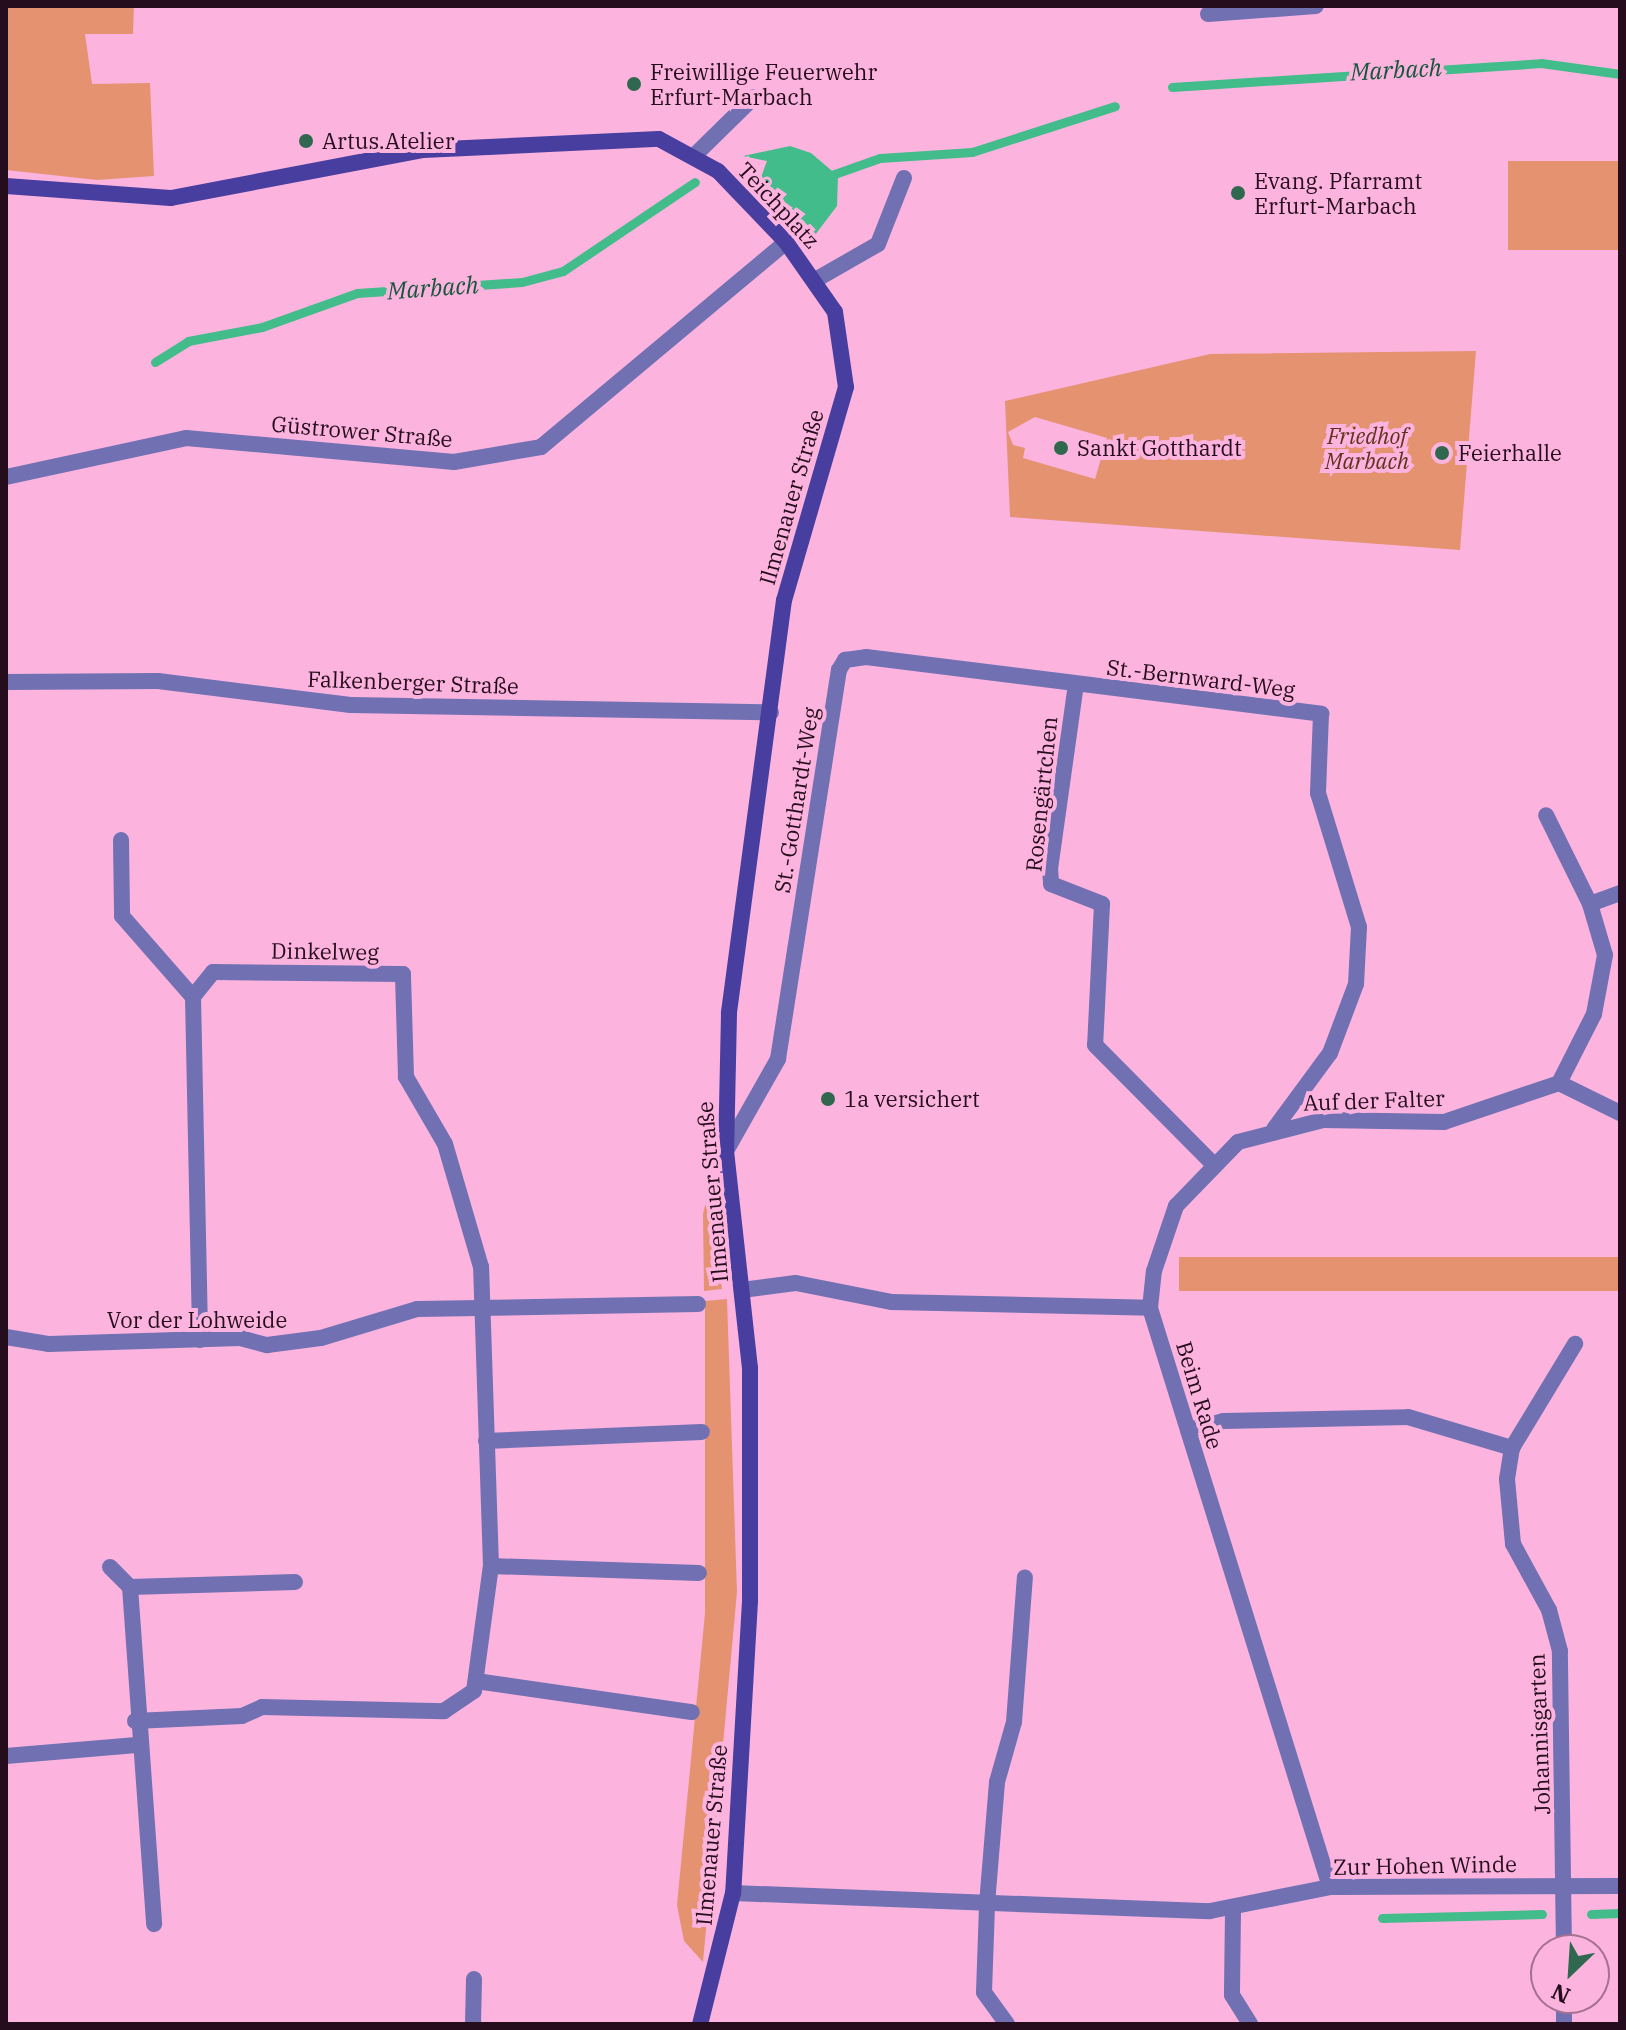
<!DOCTYPE html>
<meta charset="utf-8">
<style>
body{margin:0}
#map{position:relative;width:1626px;height:2030px;overflow:hidden;background:#fcb4df;font-family:"IBM Plex Serif",serif}
div>[style]{position:absolute}
.green>*{inset:0;background:#e59271;transform-origin:0 0}
.water>*{inset:0;background:#43bc8b}
.stream>*{height:9px;margin:-4.5px;padding:0 4.5px;transform-origin:4.5px;border-radius:4.5px;background:#43bc8b}
.street>*{height:16px;margin:-8px;padding:0 8px;transform-origin:8px;border-radius:8px;background:#7070b2}
.secondary>*{height:16px;margin:-8px;padding:0 8px;transform-origin:8px;border-radius:8px;background:#483e9f}
.dots>*{width:22px;height:22px;translate:-50% -50%;box-sizing:border-box;border:4px solid #fcb4df;border-radius:50%}
span{translate:-50% -50%;white-space:nowrap;text-align:center;line-height:1.15;-webkit-text-stroke:8px #fcb4df;paint-order:stroke}
.poi-label{font-size:22px;color:#260d1d}
.left{translate:0 -50%;text-align:left}
.street-label{font-size:22px;color:#260d1d}
.park-label{font-size:22px;color:#63321e;font-style:italic}
.water-label{font-size:24px;color:#15563c;font-style:italic}
.frame{position:absolute;inset:0;border:8px solid #260d1d;pointer-events:none}
.north{position:absolute;left:1530px;top:1934px;width:80px;height:80px;box-sizing:border-box;background:#fcb4df;border:2px solid #a67191;border-radius:50%;rotate:205deg;font-size:22px;font-weight:700;line-height:32px;text-align:center;color:#260d1d}
.north::after{content:'';display:block;margin:auto;width:28px;height:36px;background:#30684f;clip-path:polygon(50% 0,100% 100%,50% 72%,0 100%)}
</style>
<div id="map">
<div class="green">
<div style="clip-path:polygon(6px 6px,134px 6px,133px 34px,85px 34px,92px 84px,150px 83px,154px 176px,97px 180px,6px 170px)"></div>
<div style="left:1620px;top:161px;width:89px;height:112px;rotate:90deg"></div>
<div style="clip-path:polygon(evenodd,1476px 351px,1460px 550px,1010px 517px,1005px 401px,1210px 354px,1476px 351px,1035px 417px,1107px 438px,1095px 479px,1023px 458px,1025px 448px,1013px 445px,1008px 432px,1035px 417px)"></div>
<div style="clip-path:polygon(708px 1192px,722px 1289px,704px 1291px,703px 1214px)"></div>
<div style="left:1620px;top:1257px;width:34px;height:441px;rotate:90deg"></div>
<div style="clip-path:polygon(727px 1299px,737px 1592px,703px 1962px,684px 1941px,677px 1905px,705px 1613px,705px 1301px)"></div>
</div>
<div class="water">
<div style="clip-path:polygon(790px 146px,811px 153px,838px 176px,837px 206px,815px 235px,760px 180px,767px 161px,743px 156px)"></div>
</div>
<div class="stream">
<div style="left:1172px;top:87px;width:370px;rotate:-3.7deg"></div>
<div style="left:1541px;top:63px;width:80px;rotate:7.9deg"></div>
<div style="left:826px;top:177px;width:57px;rotate:-19.4deg"></div>
<div style="left:880px;top:158px;width:92px;rotate:-3.7deg"></div>
<div style="left:972px;top:152px;width:150px;rotate:-17.8deg"></div>
<div style="left:155px;top:362px;width:39px;rotate:-32deg"></div>
<div style="left:188px;top:341px;width:75px;rotate:-10.7deg"></div>
<div style="left:262px;top:327px;width:101px;rotate:-19.7deg"></div>
<div style="left:357px;top:293px;width:165px;rotate:-3.8deg"></div>
<div style="left:522px;top:282px;width:42px;rotate:-15deg"></div>
<div style="left:563px;top:271px;width:159px;rotate:-34deg"></div>
<div style="left:1591px;top:1914px;width:29px;rotate:-2deg"></div>
<div style="left:1382px;top:1918px;width:160px;rotate:-1.4deg"></div>
</div>
<div class="street">
<div style="left:1208px;top:14px;width:108px;rotate:-4.2deg"></div>
<div style="left:696px;top:154px;width:81px;rotate:-44.5deg"></div>
<div style="left:817px;top:279px;width:70px;rotate:-29.8deg"></div>
<div style="left:878px;top:244px;width:71px;rotate:-68.5deg"></div>
<div style="left:6px;top:477px;width:184px;rotate:-12.2deg"></div>
<div style="left:186px;top:438px;width:269px;rotate:5.1deg"></div>
<div style="left:454px;top:462px;width:88px;rotate:-9.8deg"></div>
<div style="left:541px;top:447px;width:319px;rotate:-39.9deg"></div>
<div style="left:6px;top:682px;width:152px;rotate:-0.4deg"></div>
<div style="left:158px;top:681px;width:194px;rotate:7.1deg"></div>
<div style="left:351px;top:705px;width:420px;rotate:1deg"></div>
<div style="left:1076px;top:684px;width:186px;rotate:98deg"></div>
<div style="left:1050px;top:868px;width:16px;rotate:86deg"></div>
<div style="left:1051px;top:884px;width:55px;rotate:21.4deg"></div>
<div style="left:1102px;top:904px;width:141px;rotate:92.8deg"></div>
<div style="left:1095px;top:1045px;width:166px;rotate:45.2deg"></div>
<div style="left:121px;top:840px;width:76px;rotate:89.2deg"></div>
<div style="left:122px;top:916px;width:108px;rotate:48.8deg"></div>
<div style="left:1590px;top:904px;width:32px;rotate:-20deg"></div>
<div style="left:1559px;top:1083px;width:68px;rotate:26.2deg"></div>
<div style="left:726px;top:1151px;width:106px;rotate:-60.5deg"></div>
<div style="left:778px;top:1059px;width:394px;rotate:-81.1deg"></div>
<div style="left:839px;top:670px;width:12px;rotate:-59deg"></div>
<div style="left:845px;top:660px;width:21px;rotate:-8deg"></div>
<div style="left:866px;top:657px;width:459px;rotate:7.1deg"></div>
<div style="left:1321px;top:714px;width:79px;rotate:92.2deg"></div>
<div style="left:1318px;top:793px;width:140px;rotate:73deg"></div>
<div style="left:1359px;top:927px;width:57px;rotate:93deg"></div>
<div style="left:1356px;top:984px;width:74px;rotate:110.6deg"></div>
<div style="left:1330px;top:1053px;width:94px;rotate:126.4deg"></div>
<div style="left:742px;top:1290px;width:54px;rotate:-7.4deg"></div>
<div style="left:796px;top:1283px;width:98px;rotate:11.2deg"></div>
<div style="left:892px;top:1302px;width:258px;rotate:1.3deg"></div>
<div style="left:6px;top:1337px;width:44px;rotate:9.2deg"></div>
<div style="left:49px;top:1344px;width:191px;rotate:-1.8deg"></div>
<div style="left:240px;top:1338px;width:28px;rotate:15deg"></div>
<div style="left:267px;top:1345px;width:54px;rotate:-7.4deg"></div>
<div style="left:321px;top:1338px;width:100px;rotate:-16.8deg"></div>
<div style="left:417px;top:1309px;width:281px;rotate:-1deg"></div>
<div style="left:1188px;top:1430px;width:36px;rotate:-14deg"></div>
<div style="left:1223px;top:1421px;width:185px;rotate:-1.2deg"></div>
<div style="left:1408px;top:1417px;width:109px;rotate:16.6deg"></div>
<div style="left:486px;top:1441px;width:216px;rotate:-2.4deg"></div>
<div style="left:491px;top:1566px;width:208px;rotate:1.9deg"></div>
<div style="left:110px;top:1567px;width:28px;rotate:45deg"></div>
<div style="left:130px;top:1587px;width:338px;rotate:85.9deg"></div>
<div style="left:130px;top:1587px;width:165px;rotate:-1.7deg"></div>
<div style="left:476px;top:1681px;width:218px;rotate:8.2deg"></div>
<div style="left:135px;top:1721px;width:107px;rotate:-2.7deg"></div>
<div style="left:242px;top:1716px;width:22px;rotate:-24deg"></div>
<div style="left:262px;top:1707px;width:182px;rotate:1.3deg"></div>
<div style="left:444px;top:1711px;width:36px;rotate:-34deg"></div>
<div style="left:474px;top:1691px;width:126px;rotate:-82.3deg"></div>
<div style="left:491px;top:1566px;width:299px;rotate:-91.9deg"></div>
<div style="left:481px;top:1267px;width:128px;rotate:-106.3deg"></div>
<div style="left:445px;top:1144px;width:78px;rotate:-120.2deg"></div>
<div style="left:406px;top:1077px;width:103px;rotate:-91.7deg"></div>
<div style="left:403px;top:974px;width:190px;rotate:-179.4deg"></div>
<div style="left:213px;top:972px;width:32px;rotate:129deg"></div>
<div style="left:193px;top:997px;width:343px;rotate:88.8deg"></div>
<div style="left:6px;top:1756px;width:131px;rotate:-4.8deg"></div>
<div style="left:1330px;top:1887px;width:606px;rotate:-107.27deg"></div>
<div style="left:1150px;top:1308px;width:37px;rotate:-84deg"></div>
<div style="left:1154px;top:1271px;width:69px;rotate:-71.3deg"></div>
<div style="left:1176px;top:1206px;width:89px;rotate:-45.9deg"></div>
<div style="left:1238px;top:1142px;width:88px;rotate:-14.5deg"></div>
<div style="left:1323px;top:1120px;width:121px;rotate:0.9deg"></div>
<div style="left:1444px;top:1122px;width:121px;rotate:-18.7deg"></div>
<div style="left:1559px;top:1083px;width:77px;rotate:-63.1deg"></div>
<div style="left:1594px;top:1014px;width:60px;rotate:-79.4deg"></div>
<div style="left:1605px;top:955px;width:53px;rotate:-106.4deg"></div>
<div style="left:1590px;top:904px;width:99px;rotate:-116.3deg"></div>
<div style="left:733px;top:1893px;width:477px;rotate:2.2deg"></div>
<div style="left:1210px;top:1911px;width:122px;rotate:-11.3deg"></div>
<div style="left:1330px;top:1887px;width:290px;rotate:-0.2deg"></div>
<div style="left:1233px;top:1910px;width:85px;rotate:90.7deg"></div>
<div style="left:1232px;top:1995px;width:34px;rotate:58deg"></div>
<div style="left:1564px;top:1950px;width:299px;rotate:-90.8deg"></div>
<div style="left:1560px;top:1651px;width:42px;rotate:-105deg"></div>
<div style="left:1549px;top:1610px;width:75px;rotate:-118.6deg"></div>
<div style="left:1513px;top:1544px;width:65px;rotate:-95.3deg"></div>
<div style="left:1507px;top:1479px;width:31px;rotate:-81deg"></div>
<div style="left:1512px;top:1448px;width:122px;rotate:-58.8deg"></div>
<div style="left:473px;top:2024px;width:45px;rotate:-88.7deg"></div>
<div style="left:1007px;top:2024px;width:39px;rotate:-126deg"></div>
<div style="left:984px;top:1992px;width:88px;rotate:-88deg"></div>
<div style="left:987px;top:1904px;width:122px;rotate:-85.3deg"></div>
<div style="left:997px;top:1782px;width:62px;rotate:-74.2deg"></div>
<div style="left:1014px;top:1722px;width:145px;rotate:-85.7deg"></div>
<div style="left:1564px;top:2024px;width:26px;rotate:-90deg"></div>
</div>
<div class="secondary">
<div style="left:6px;top:186px;width:165px;rotate:4.2deg"></div>
<div style="left:171px;top:198px;width:257px;rotate:-10.8deg"></div>
<div style="left:423px;top:150px;width:236px;rotate:-2.7deg"></div>
<div style="left:659px;top:139px;width:67px;rotate:28.5deg"></div>
<div style="left:718px;top:171px;width:98px;rotate:46.2deg"></div>
<div style="left:786px;top:242px;width:85px;rotate:55deg"></div>
<div style="left:835px;top:312px;width:76px;rotate:81.7deg"></div>
<div style="left:846px;top:387px;width:222px;rotate:106.2deg"></div>
<div style="left:784px;top:600px;width:417px;rotate:97.6deg"></div>
<div style="left:729px;top:1013px;width:138px;rotate:91.2deg"></div>
<div style="left:726px;top:1151px;width:218px;rotate:83.7deg"></div>
<div style="left:750px;top:1368px;width:233px;rotate:90deg"></div>
<div style="left:750px;top:1601px;width:292px;rotate:93.3deg"></div>
<div style="left:733px;top:1893px;width:135px;rotate:104.1deg"></div>
</div>
<div class="dots">
<div style="left:634px;top:84px;background:#30684f"></div>
<div style="left:306px;top:141px;background:#30684f"></div>
<div style="left:1238px;top:193px;background:#30684f"></div>
<div style="left:1061px;top:448px;background:#30684f"></div>
<div style="left:1442px;top:453px;background:#30684f"></div>
<div style="left:828px;top:1099px;background:#30684f"></div>
</div>
<div class="poi-label">
<span class="left" style="left:650px;top:84px">Freiwillige Feuerwehr<br>Erfurt-Marbach</span>
<span class="left" style="left:322px;top:141px">Artus.Atelier</span>
<span class="left" style="left:1254px;top:193px">Evang. Pfarramt<br>Erfurt-Marbach</span>
<span class="left" style="left:1077px;top:448px">Sankt Gotthardt</span>
<span class="left" style="left:1458px;top:453px">Feierhalle</span>
<span class="left" style="left:844px;top:1099px">1a versichert</span>
</div>
<div class="street-label">
<span style="left:779px;top:205px;rotate:47deg">Teichplatz</span>
<span style="left:362px;top:431px;rotate:5deg">Güstrower Straße</span>
<span style="left:791px;top:497px;rotate:-74deg">Ilmenauer Straße</span>
<span style="left:1201px;top:678px;rotate:7deg">St.-Bernward-Weg</span>
<span style="left:413px;top:682px;rotate:2deg">Falkenberger Straße</span>
<span style="left:1041px;top:794px;rotate:-84deg">Rosengärtchen</span>
<span style="left:796px;top:800px;rotate:-81deg">St.-Gotthardt-Weg</span>
<span style="left:325px;top:951px;rotate:1deg">Dinkelweg</span>
<span style="left:1374px;top:1100px;rotate:-2deg">Auf der Falter</span>
<span style="left:712px;top:1192px;rotate:-95deg">Ilmenauer Straße</span>
<span style="left:197px;top:1320px">Vor der Lohweide</span>
<span style="left:1200px;top:1395px;rotate:73deg">Beim Rade</span>
<span style="left:1539px;top:1734px;rotate:-92deg">Johannisgarten</span>
<span style="left:711px;top:1835px;rotate:-85deg">Ilmenauer Straße</span>
<span style="left:1425px;top:1865px;rotate:-1deg">Zur Hohen Winde</span>
</div>
<div class="park-label">
<span style="left:1367px;top:448px">Friedhof<br>Marbach</span>
</div>
<div class="water-label">
<span style="left:1396px;top:70px;rotate:-3deg">Marbach</span>
<span style="left:433px;top:288px;rotate:-4deg">Marbach</span>
</div>
<div class="frame"></div>
<div class="north">N</div>
</div>
